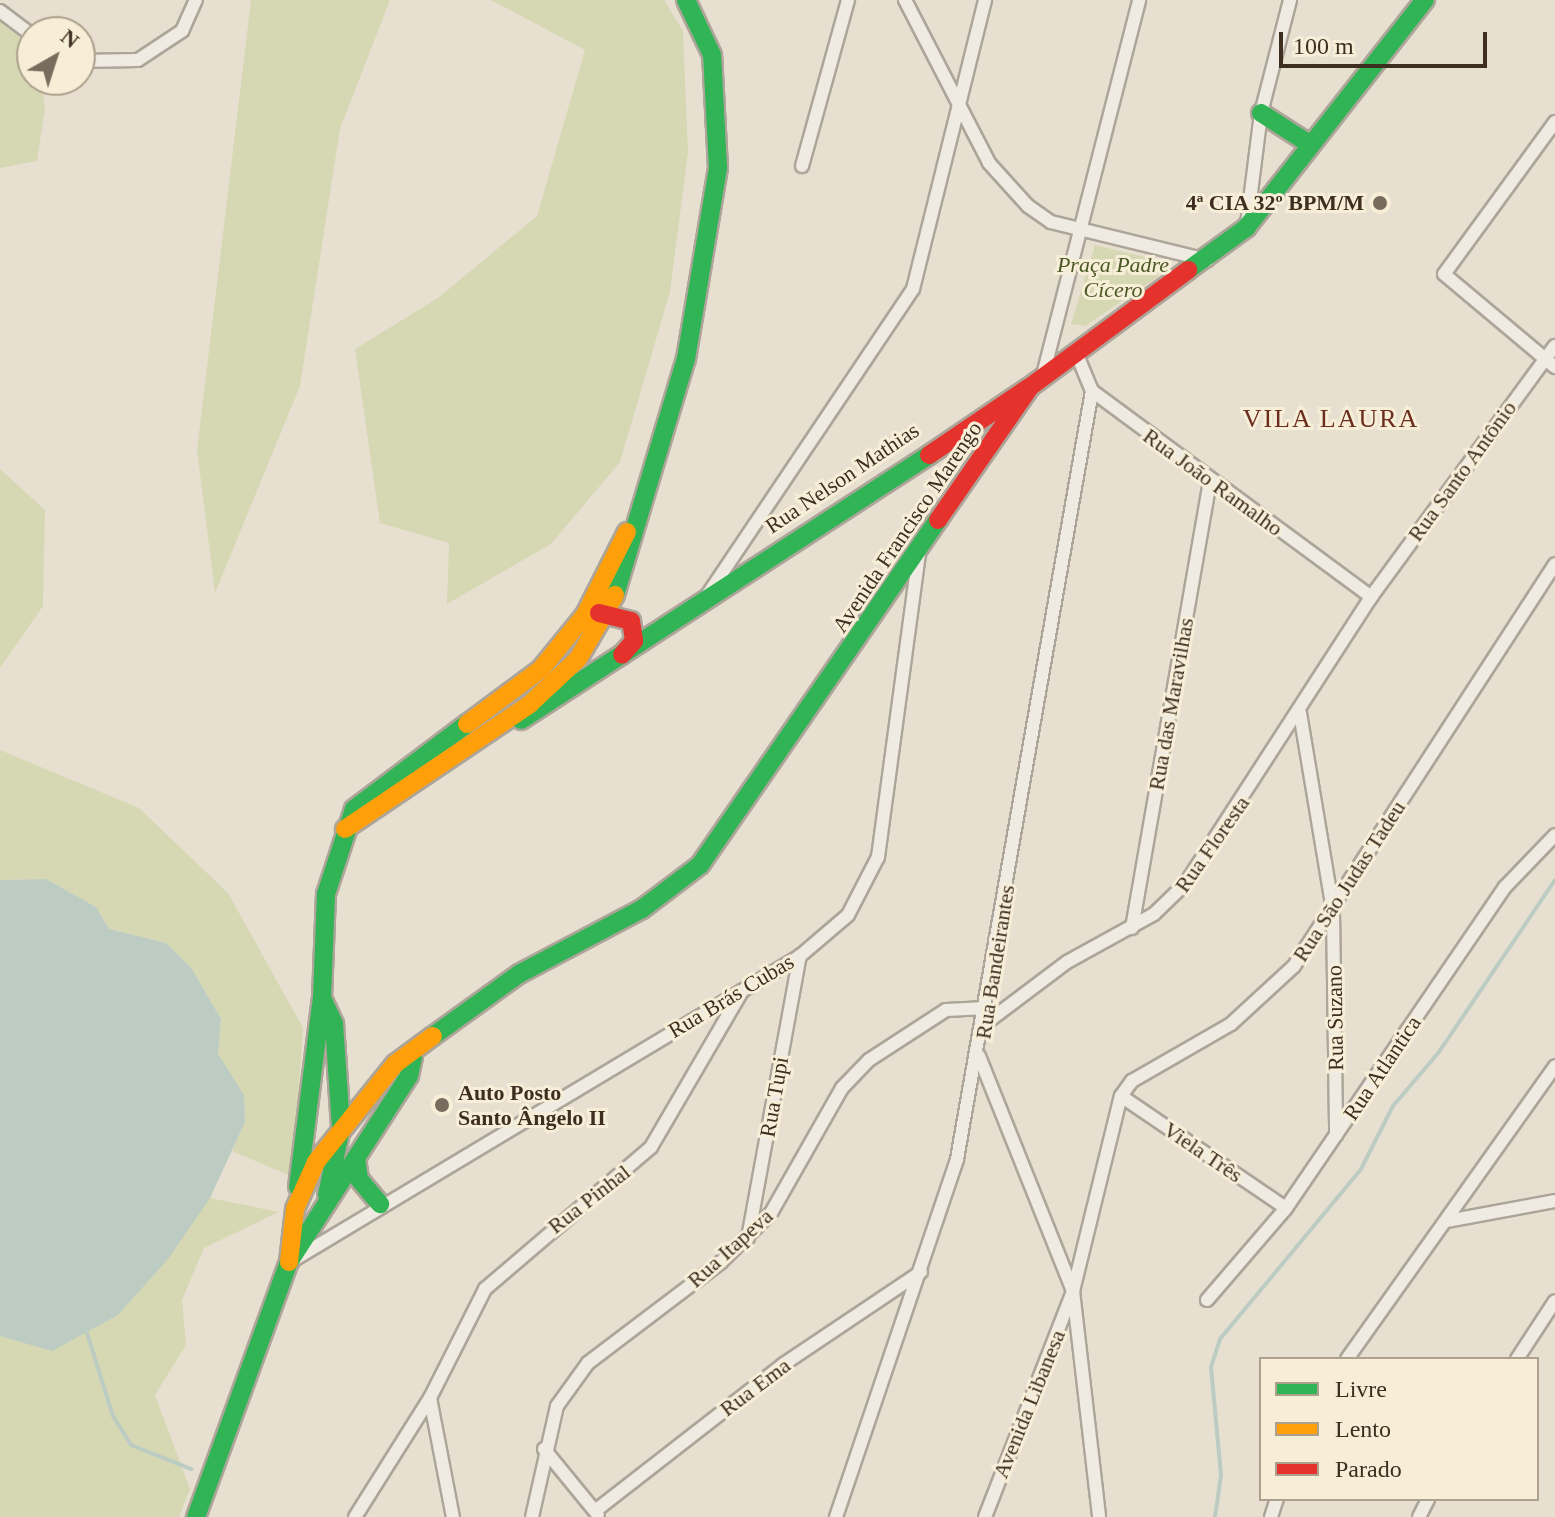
<!DOCTYPE html>
<meta charset="utf-8">
<style>
body{margin:0}
#map{position:relative;width:1555px;height:1517px;overflow:hidden;background:#e7e0d1;font-family:"Times New Roman",serif}
div>[style]{position:absolute}
.green>*{inset:0;background:#d6d7b3}
.water>*{inset:0;background:#bcccc2}
.stream>*{height:4px;margin:-2px;padding:0 2px;transform-origin:2px;border-radius:2px;background:#bcccc2}
.roads{filter:drop-shadow(2px 0 #ada599) drop-shadow(-2px 0 #ada599) drop-shadow(0 2px #ada599) drop-shadow(0 -2px #ada599)}
.street>*{height:12px;margin:-6px;padding:0 6px;transform-origin:6px;border-radius:6px;background:#efebe3}
.fast>*{height:18px;margin:-9px;padding:0 9px;transform-origin:9px;border-radius:9px;background:#30b455}
.slow>*{height:18px;margin:-9px;padding:0 9px;transform-origin:9px;border-radius:9px;background:#ff9f0a}
.jam>*{height:18px;margin:-9px;padding:0 9px;transform-origin:9px;border-radius:9px;background:#e5322d}
.dots>*{width:22px;height:22px;translate:-50% -50%;box-sizing:border-box;border:4px solid #f7eed8;border-radius:50%}
span{translate:-50% -50%;white-space:nowrap;text-align:center;line-height:1.15;-webkit-text-stroke:6px #f7eed8;paint-order:stroke}
.poi-label{font-size:22px;color:#3d2e20;font-weight:700}
.right{translate:-100% -50%;text-align:right}
.left{translate:0 -50%;text-align:left}
.park-label{font-size:22px;color:#4d5a26;font-style:italic}
.street-label{font-size:22px;color:#3d2e20}
.quarter-label{font-size:26px;color:#6b2e1e;letter-spacing:2px}
.legend{position:absolute;left:1259px;top:1357px;width:280px;height:144px;box-sizing:border-box;background:#f7eed8;border:2px solid #ada18e;margin:0;padding:10px 14px;list-style:none;font-size:24px;color:#3d2e20}
.legend li{display:flex;align-items:center;gap:16px;height:40px}
.legend b{width:40px;border:2px solid #ada18e}
.north{position:absolute;left:16px;top:16px;width:80px;height:80px;box-sizing:border-box;background:#f7eed8;border:2px solid #ada18e;border-radius:50%;rotate:39deg;font-size:22px;font-weight:700;line-height:32px;text-align:center;color:#3d2e20}
.north::after{content:'';display:block;margin:auto;width:28px;height:36px;background:#786c5e;clip-path:polygon(50% 0,100% 100%,50% 72%,0 100%)}
.scale{position:absolute;left:1279px;top:32px;width:208px;height:36px;box-sizing:border-box;border:4px solid #3d2e20;border-top:0;padding-left:10px;font-size:24px;line-height:28px;white-space:nowrap;color:#3d2e20;-webkit-text-stroke:6px #f7eed8;paint-order:stroke}
</style>
<div id="map">
<div class="green">
<div style="clip-path:polygon(251px 0,390px 0,340px 129px,300px 386px,215px 593px,197px 450px)"></div>
<div style="clip-path:polygon(491px 0,664px 0,683px 31px,688px 152px,670px 292px,620px 462px,551px 544px,447px 604px,449px 543px,380px 523px,355px 349px,438px 298px,537px 216px,585px 50px)"></div>
<div style="clip-path:polygon(0 22px,32px 47px,32px 80px,41px 80px,45px 108px,37px 161px,0 168px)"></div>
<div style="clip-path:polygon(1095px 245px,1157px 260px,1158px 277px,1085px 326px,1071px 324px)"></div>
<div style="clip-path:polygon(0 469px,45px 510px,43px 606px,0 668px)"></div>
<div style="clip-path:polygon(0 750px,139px 808px,228px 893px,303px 1028px,293px 1177px,232px 1151px,245px 1122px,244px 1096px,218px 1054px,221px 1019px,192px 969px,166px 943px,109px 929px,96px 907px,46px 879px,0 880px)"></div>
<div style="clip-path:polygon(210px 1198px,279px 1212px,204px 1248px,182px 1300px,186px 1345px,155px 1395px,190px 1489px,179px 1517px,0 1517px,0 1336px,52px 1350px,118px 1315px)"></div>
</div>
<div class="water">
<div style="clip-path:polygon(46px 879px,96px 907px,109px 929px,166px 943px,192px 969px,221px 1019px,218px 1054px,244px 1095px,245px 1122px,210px 1198px,168px 1259px,118px 1315px,52px 1351px,0 1336px,0 880px)"></div>
</div>
<div class="stream">
<div style="left:86px;top:1330px;width:90px;rotate:72.6deg"></div>
<div style="left:113px;top:1416px;width:34px;rotate:58deg"></div>
<div style="left:131px;top:1445px;width:65px;rotate:21.8deg"></div>
<div style="left:1215px;top:1517px;width:42px;rotate:-81.9deg"></div>
<div style="left:1221px;top:1475px;width:108px;rotate:-95.3deg"></div>
<div style="left:1211px;top:1367px;width:29px;rotate:-72deg"></div>
<div style="left:1220px;top:1339px;width:221px;rotate:-50.3deg"></div>
<div style="left:1361px;top:1169px;width:71px;rotate:-63.1deg"></div>
<div style="left:1393px;top:1106px;width:71px;rotate:-49.6deg"></div>
<div style="left:1439px;top:1052px;width:207px;rotate:-56deg"></div>
</div>
<div class="roads">
<div class="street">
<div style="left:905px;top:0;width:183px;rotate:62.7deg"></div>
<div style="left:989px;top:163px;width:58px;rotate:47.8deg"></div>
<div style="left:1028px;top:206px;width:28px;rotate:35deg"></div>
<div style="left:1051px;top:222px;width:161px;rotate:13.7deg"></div>
<div style="left:0;top:11px;width:40px;rotate:37deg"></div>
<div style="left:80px;top:61px;width:58px;rotate:-1deg"></div>
<div style="left:138px;top:60px;width:53px;rotate:-33.4deg"></div>
<div style="left:182px;top:31px;width:34px;rotate:-66deg"></div>
<div style="left:1555px;top:122px;width:188px;rotate:126.1deg"></div>
<div style="left:1444px;top:274px;width:145px;rotate:40deg"></div>
<div style="left:802px;top:166px;width:172px;rotate:-74.5deg"></div>
<div style="left:1247px;top:224px;width:112px;rotate:-82.8deg"></div>
<div style="left:1261px;top:113px;width:117px;rotate:-75.6deg"></div>
<div style="left:1075px;top:350px;width:44px;rotate:67.5deg"></div>
<div style="left:1092px;top:391px;width:347px;rotate:36.4deg"></div>
<div style="left:1044px;top:371px;width:383px;rotate:-75.6deg"></div>
<div style="left:702px;top:603px;width:378px;rotate:-56.1deg"></div>
<div style="left:913px;top:289px;width:298px;rotate:-76deg"></div>
<div style="left:1300px;top:713px;width:201px;rotate:80.5deg"></div>
<div style="left:1333px;top:911px;width:224px;rotate:89.2deg"></div>
<div style="left:1132px;top:928px;width:454px;rotate:-80.1deg"></div>
<div style="left:986px;top:1023px;width:101px;rotate:-37deg"></div>
<div style="left:1067px;top:962px;width:99px;rotate:-28.9deg"></div>
<div style="left:1154px;top:914px;width:45px;rotate:-44.1deg"></div>
<div style="left:1186px;top:883px;width:341px;rotate:-57.1deg"></div>
<div style="left:1371px;top:597px;width:311px;rotate:-53.8deg"></div>
<div style="left:979px;top:1056px;width:253px;rotate:68.2deg"></div>
<div style="left:1073px;top:1291px;width:227px;rotate:83.4deg"></div>
<div style="left:1121px;top:1096px;width:199px;rotate:34.2deg"></div>
<div style="left:1447px;top:1221px;width:110px;rotate:-10.5deg"></div>
<div style="left:748px;top:1238px;width:287px;rotate:-79.6deg"></div>
<div style="left:295px;top:1259px;width:589px;rotate:-30.96deg"></div>
<div style="left:800px;top:956px;width:63px;rotate:-40.5deg"></div>
<div style="left:848px;top:915px;width:65px;rotate:-62.7deg"></div>
<div style="left:878px;top:857px;width:307px;rotate:-82.3deg"></div>
<div style="left:1207px;top:1300px;width:121px;rotate:-49.3deg"></div>
<div style="left:1286px;top:1208px;width:389px;rotate:-55.7deg"></div>
<div style="left:1505px;top:887px;width:72px;rotate:-46.1deg"></div>
<div style="left:1347px;top:1359px;width:359px;rotate:-54.6deg"></div>
<div style="left:1517px;top:1359px;width:69px;rotate:-56.8deg"></div>
<div style="left:430px;top:1398px;width:121px;rotate:79.1deg"></div>
<div style="left:544px;top:1449px;width:85px;rotate:50.7deg"></div>
<div style="left:595px;top:1511px;width:239px;rotate:-37.9deg"></div>
<div style="left:784px;top:1364px;width:165px;rotate:-33.9deg"></div>
<div style="left:355px;top:1517px;width:141px;rotate:-57.8deg"></div>
<div style="left:430px;top:1398px;width:122px;rotate:-63.2deg"></div>
<div style="left:485px;top:1289px;width:218px;rotate:-40.5deg"></div>
<div style="left:651px;top:1147px;width:181px;rotate:-59.7deg"></div>
<div style="left:532px;top:1517px;width:114px;rotate:-77.3deg"></div>
<div style="left:557px;top:1406px;width:53px;rotate:-54.2deg"></div>
<div style="left:588px;top:1363px;width:167px;rotate:-37.2deg"></div>
<div style="left:721px;top:1262px;width:70px;rotate:-44.4deg"></div>
<div style="left:771px;top:1213px;width:144px;rotate:-60.4deg"></div>
<div style="left:842px;top:1088px;width:39px;rotate:-46deg"></div>
<div style="left:869px;top:1060px;width:92px;rotate:-33deg"></div>
<div style="left:946px;top:1010px;width:40px;rotate:-2.9deg"></div>
<div style="left:836px;top:1517px;width:378px;rotate:-71.3deg"></div>
<div style="left:957px;top:1159px;width:780px;rotate:-80.03deg"></div>
<div style="left:985px;top:1517px;width:243px;rotate:-68.7deg"></div>
<div style="left:1073px;top:1291px;width:201px;rotate:-76.2deg"></div>
<div style="left:1121px;top:1096px;width:19px;rotate:-54deg"></div>
<div style="left:1132px;top:1081px;width:114px;rotate:-29.9deg"></div>
<div style="left:1231px;top:1024px;width:86px;rotate:-42.6deg"></div>
<div style="left:1294px;top:966px;width:479px;rotate:-57deg"></div>
<div style="left:1271px;top:1517px;width:19px;rotate:-72deg"></div>
<div style="left:1419px;top:1517px;width:20px;rotate:-63deg"></div>
</div>
<div class="fast">
<div style="left:1261px;top:113px;width:59px;rotate:32.6deg"></div>
<div style="left:1188px;top:270px;width:72px;rotate:-35.9deg"></div>
<div style="left:1246px;top:228px;width:290px;rotate:-51.9deg"></div>
<div style="left:615px;top:595px;width:246px;rotate:-73.3deg"></div>
<div style="left:686px;top:359px;width:194px;rotate:-80.5deg"></div>
<div style="left:718px;top:168px;width:113px;rotate:-93deg"></div>
<div style="left:712px;top:55px;width:61px;rotate:-115.3deg"></div>
<div style="left:521px;top:720px;width:487px;rotate:-33deg"></div>
<div style="left:322px;top:998px;width:29px;rotate:65deg"></div>
<div style="left:334px;top:1024px;width:104px;rotate:86.1deg"></div>
<div style="left:341px;top:1128px;width:68px;rotate:101.8deg"></div>
<div style="left:433px;top:1036px;width:106px;rotate:-35.8deg"></div>
<div style="left:519px;top:974px;width:139px;rotate:-27.9deg"></div>
<div style="left:642px;top:909px;width:73px;rotate:-37.2deg"></div>
<div style="left:700px;top:865px;width:419px;rotate:-55.4deg"></div>
<div style="left:356px;top:1158px;width:21px;rotate:82deg"></div>
<div style="left:359px;top:1179px;width:33px;rotate:50deg"></div>
<div style="left:298px;top:1187px;width:191px;rotate:-82.8deg"></div>
<div style="left:322px;top:998px;width:104px;rotate:-87.8deg"></div>
<div style="left:326px;top:894px;width:89px;rotate:-71.8deg"></div>
<div style="left:354px;top:809px;width:141px;rotate:-37deg"></div>
<div style="left:196px;top:1517px;width:271px;rotate:-70deg"></div>
<div style="left:289px;top:1262px;width:221px;rotate:-57.2deg"></div>
<div style="left:409px;top:1076px;width:19px;rotate:-78deg"></div>
</div>
<div class="slow">
<div style="left:467px;top:724px;width:92px;rotate:-36.6deg"></div>
<div style="left:541px;top:669px;width:70px;rotate:-50.8deg"></div>
<div style="left:585px;top:615px;width:93px;rotate:-63.2deg"></div>
<div style="left:345px;top:829px;width:223px;rotate:-34deg"></div>
<div style="left:530px;top:704px;width:66px;rotate:-43.2deg"></div>
<div style="left:578px;top:659px;width:74px;rotate:-60deg"></div>
<div style="left:289px;top:1262px;width:53px;rotate:-83.5deg"></div>
<div style="left:295px;top:1209px;width:51px;rotate:-65.9deg"></div>
<div style="left:316px;top:1162px;width:126px;rotate:-51.1deg"></div>
<div style="left:395px;top:1064px;width:47px;rotate:-36.4deg"></div>
</div>
<div class="jam">
<div style="left:929px;top:455px;width:120px;rotate:-34.1deg"></div>
<div style="left:938px;top:520px;width:162px;rotate:-55.3deg"></div>
<div style="left:1030px;top:387px;width:197px;rotate:-36.5deg"></div>
<div style="left:599px;top:613px;width:33px;rotate:14deg"></div>
<div style="left:631px;top:621px;width:20px;rotate:81deg"></div>
<div style="left:634px;top:641px;width:18px;rotate:131deg"></div>
</div>
</div>
<div class="dots">
<div style="left:1380px;top:203px;background:#786c5e"></div>
<div style="left:442px;top:1105px;background:#786c5e"></div>
</div>
<div class="poi-label">
<span class="right" style="left:1364px;top:203px">4ª CIA 32º BPM/M</span>
<span class="left" style="left:458px;top:1105px">Auto Posto<br>Santo Ângelo II</span>
</div>
<div class="park-label">
<span style="left:1113px;top:277px">Praça Padre<br>Cícero</span>
</div>
<div class="street-label">
<span style="left:1462px;top:471px;rotate:-54deg">Rua Santo Antônio</span>
<span style="left:842px;top:478px;rotate:-34deg">Rua Nelson Mathias</span>
<span style="left:1213px;top:482px;rotate:36deg">Rua João Ramalho</span>
<span style="left:907px;top:527px;rotate:-56deg">Avenida Francisco Marengo</span>
<span style="left:1171px;top:704px;rotate:-80deg">Rua das Maravilhas</span>
<span style="left:1212px;top:844px;rotate:-55deg">Rua Floresta</span>
<span style="left:1349px;top:881px;rotate:-57deg">Rua São Judas Tadeu</span>
<span style="left:995px;top:962px;rotate:-81deg">Rua Bandeirantes</span>
<span style="left:731px;top:996px;rotate:-31deg">Rua Brás Cubas</span>
<span style="left:1335px;top:1018px;rotate:-91deg">Rua Suzano</span>
<span style="left:1382px;top:1068px;rotate:-56deg">Rua Atlantica</span>
<span style="left:774px;top:1097px;rotate:-80deg">Rua Tupi</span>
<span style="left:1203px;top:1152px;rotate:34deg">Viela Três</span>
<span style="left:589px;top:1199px;rotate:-38deg">Rua Pinhal</span>
<span style="left:730px;top:1248px;rotate:-42deg">Rua Itapeva</span>
<span style="left:755px;top:1387px;rotate:-37deg">Rua Ema</span>
<span style="left:1029px;top:1404px;rotate:-68deg">Avenida Libanesa</span>
</div>
<div class="quarter-label">
<span style="left:1331px;top:419px">VILA LAURA</span>
</div>
<ul class="legend">
<li><b style="height:10px;background:#30b455"></b>Livre</li>
<li><b style="height:10px;background:#ff9f0a"></b>Lento</li>
<li><b style="height:10px;background:#e5322d"></b>Parado</li>
</ul>
<div class="north">N</div>
<div class="scale">100 m</div>
</div>
